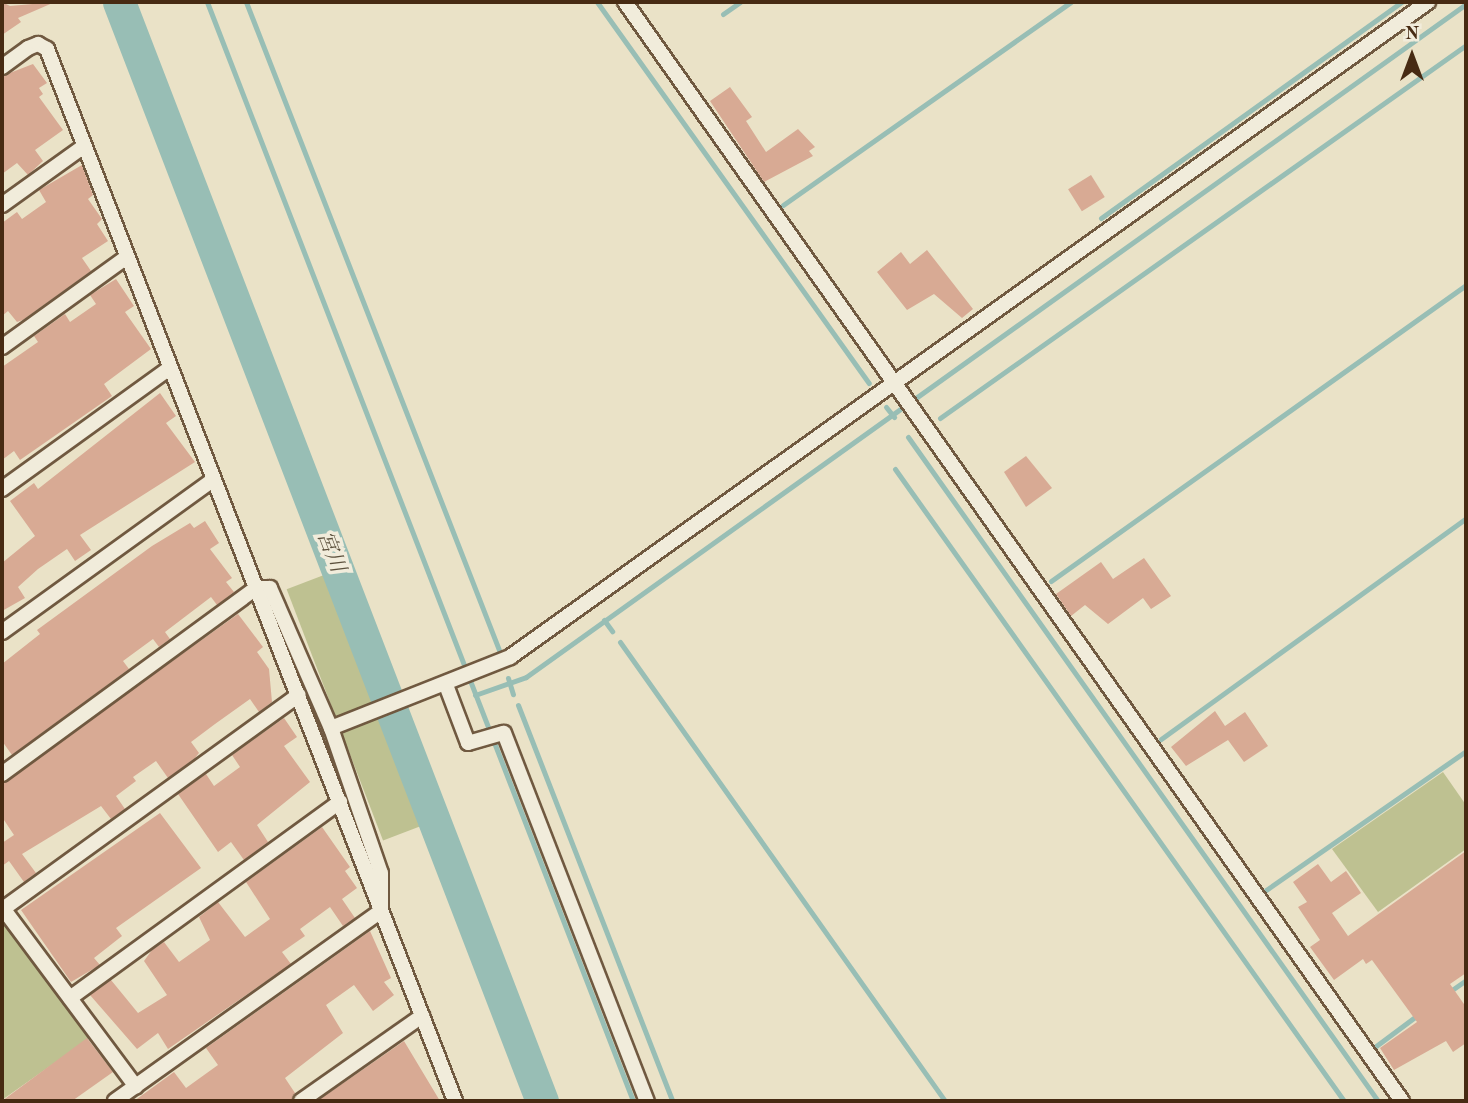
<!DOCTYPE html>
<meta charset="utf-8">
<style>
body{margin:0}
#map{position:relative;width:1468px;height:1103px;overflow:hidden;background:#eae2c7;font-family:"Old Standard TT","Noto Serif JP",serif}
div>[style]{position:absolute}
.green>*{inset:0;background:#bec191;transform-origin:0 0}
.stream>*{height:5px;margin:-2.5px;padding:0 2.5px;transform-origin:2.5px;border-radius:2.5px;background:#98beb5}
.river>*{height:33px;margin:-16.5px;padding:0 16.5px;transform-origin:16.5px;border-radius:16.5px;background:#98beb5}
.building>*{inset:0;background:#d8aa94;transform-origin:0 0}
.roads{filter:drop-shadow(2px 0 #705940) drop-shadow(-2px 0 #705940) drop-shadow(0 2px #705940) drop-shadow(0 -2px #705940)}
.minor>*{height:14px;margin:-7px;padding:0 7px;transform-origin:7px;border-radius:7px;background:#f1ecdb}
span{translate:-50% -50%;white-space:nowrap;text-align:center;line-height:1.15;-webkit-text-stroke:7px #f1ecdb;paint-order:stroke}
.water-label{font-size:21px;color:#5b503c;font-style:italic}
.frame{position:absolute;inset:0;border:4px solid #472b13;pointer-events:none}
.north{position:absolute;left:1377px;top:21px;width:70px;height:70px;-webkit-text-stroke:5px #f1ecdb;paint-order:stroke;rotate:0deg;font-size:19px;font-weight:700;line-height:28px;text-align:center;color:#472b13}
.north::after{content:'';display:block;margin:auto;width:24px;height:32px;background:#472b13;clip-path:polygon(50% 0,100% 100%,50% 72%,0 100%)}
</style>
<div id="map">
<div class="green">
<div style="left:324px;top:575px;width:269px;height:40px;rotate:69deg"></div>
<div style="clip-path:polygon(1443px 772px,1466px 805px,1466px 849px,1378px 912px,1332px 849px)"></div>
<div style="clip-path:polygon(2px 913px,91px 1037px,2px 1100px)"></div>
</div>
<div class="stream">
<div style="left:207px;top:2px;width:1179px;rotate:68.81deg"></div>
<div style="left:246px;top:2px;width:696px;rotate:68.67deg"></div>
<div style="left:597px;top:2px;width:468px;rotate:54.5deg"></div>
<div style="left:723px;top:14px;width:21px;rotate:-35deg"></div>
<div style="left:783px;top:205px;width:352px;rotate:-35.2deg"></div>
<div style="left:1101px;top:218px;width:370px;rotate:-35.7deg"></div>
<div style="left:886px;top:407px;width:13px;rotate:51deg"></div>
<div style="left:940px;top:418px;width:645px;rotate:-35.34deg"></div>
<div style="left:908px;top:437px;width:814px;rotate:54.71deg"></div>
<div style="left:895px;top:469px;width:775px;rotate:54.61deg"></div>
<div style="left:1051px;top:581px;width:510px;rotate:-35.5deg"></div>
<div style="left:604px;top:620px;width:14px;rotate:54deg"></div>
<div style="left:620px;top:642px;width:562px;rotate:54.7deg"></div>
<div style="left:508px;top:678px;width:17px;rotate:73deg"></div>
<div style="left:475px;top:695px;width:54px;rotate:-19.4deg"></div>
<div style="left:526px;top:677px;width:1156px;rotate:-35.6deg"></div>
<div style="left:518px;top:705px;width:425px;rotate:68.7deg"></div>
<div style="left:1161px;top:739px;width:377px;rotate:-35.9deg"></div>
<div style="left:1266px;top:890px;width:244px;rotate:-34.8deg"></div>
<div style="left:1449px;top:992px;width:21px;rotate:-35deg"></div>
<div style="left:1376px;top:1046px;width:54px;rotate:-36.7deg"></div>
</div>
<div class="river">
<div style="left:119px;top:2px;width:1178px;rotate:68.95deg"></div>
</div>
<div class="building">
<div style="clip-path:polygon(2px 2px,10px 6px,55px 2px,18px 18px,21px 22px,2px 35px)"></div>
<div style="clip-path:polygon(33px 64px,47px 83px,39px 88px,43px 94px,39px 97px,63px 130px,35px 150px,43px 161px,28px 175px,17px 163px,2px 174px,2px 76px)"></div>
<div style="clip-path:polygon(730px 87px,752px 117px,746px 121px,766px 152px,798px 129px,815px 147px,809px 151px,813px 156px,764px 182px,710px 101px)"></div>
<div style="clip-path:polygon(82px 165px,93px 195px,88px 199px,102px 219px,97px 224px,108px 241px,82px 258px,91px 271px,23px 320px,17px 322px,8px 311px,2px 316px,2px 223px,17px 212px,22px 219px,46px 202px,39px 190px)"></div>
<div style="left:1091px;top:175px;width:26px;height:27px;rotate:58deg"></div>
<div style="clip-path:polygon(927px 250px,973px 309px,962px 318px,934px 294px,907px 310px,877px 272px,901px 252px,910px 264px)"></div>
<div style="clip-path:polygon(116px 279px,134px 306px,125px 312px,151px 349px,104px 384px,112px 396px,20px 460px,14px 451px,2px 460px,2px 367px,38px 342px,34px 336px,65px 314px,70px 322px,96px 304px,90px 295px)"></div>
<div style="clip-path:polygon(160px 393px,176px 416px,166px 423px,195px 462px,80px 535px,91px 550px,75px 561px,67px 549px,38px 569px,18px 587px,25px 598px,2px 611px,2px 563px,35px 536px,10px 501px,34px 483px,38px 489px)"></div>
<div style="clip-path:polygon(1026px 456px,1052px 488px,1026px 507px,1004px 472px)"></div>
<div style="clip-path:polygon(205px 521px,219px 543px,210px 549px,232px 578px,226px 582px,234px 592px,217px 605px,211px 597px,165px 632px,170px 639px,159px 647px,153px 639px,123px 661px,129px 669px,12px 755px,2px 741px,2px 664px,40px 634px,37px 630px,152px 546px,190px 523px,194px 528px)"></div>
<div style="clip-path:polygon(1144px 558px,1171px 596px,1151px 609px,1143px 598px,1108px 624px,1085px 605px,1071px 616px,1056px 594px,1101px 562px,1113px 579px)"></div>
<div style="clip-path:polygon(238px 614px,263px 647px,257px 652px,269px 669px,272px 702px,259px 712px,250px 699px,215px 724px,191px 742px,199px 753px,195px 758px,168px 778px,156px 761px,133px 777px,136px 781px,116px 796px,125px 809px,111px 819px,101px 806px,22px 854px,36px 873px,24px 882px,9px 861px,2px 866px,2px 843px,14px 835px,2px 817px,2px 783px)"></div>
<div style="clip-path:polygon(1215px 711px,1225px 726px,1245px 712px,1268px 746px,1244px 762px,1228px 740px,1186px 766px,1171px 747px)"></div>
<div style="clip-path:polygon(284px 718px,297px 737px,284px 746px,310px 782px,257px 825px,268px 842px,244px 860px,231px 842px,218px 852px,178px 794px,206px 774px,214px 786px,240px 767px,232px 755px)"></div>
<div style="clip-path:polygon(160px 813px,201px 868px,116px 928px,122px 936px,94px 958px,100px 965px,71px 982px,21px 910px)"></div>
<div style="clip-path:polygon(322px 827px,350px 867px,345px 871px,357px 888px,342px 899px,355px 918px,343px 926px,330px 907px,300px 929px,305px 936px,282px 952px,291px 964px,168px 1049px,158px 1033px,137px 1049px,90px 995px,111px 980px,138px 1013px,167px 995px,144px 961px,152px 950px,164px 942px,179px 962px,210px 940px,199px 917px,218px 902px,245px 937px,270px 919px,246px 882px)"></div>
<div style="clip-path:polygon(1466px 851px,1466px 973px,1450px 984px,1466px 1007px,1466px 1043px,1453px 1052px,1446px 1041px,1394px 1070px,1380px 1048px,1417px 1022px,1372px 960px,1366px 964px,1363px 959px,1334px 980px,1310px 947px,1320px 940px,1298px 907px,1307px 902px,1293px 882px,1318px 864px,1331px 882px,1346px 871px,1361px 893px,1332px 913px,1348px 936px)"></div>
<div style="clip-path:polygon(370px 931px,391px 978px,384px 982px,394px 995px,373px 1011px,354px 985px,326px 1005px,343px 1033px,285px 1078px,295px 1093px,291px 1101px,134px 1101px,174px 1072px,186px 1088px,218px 1065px,206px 1048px)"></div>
<div style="clip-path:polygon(87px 1038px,113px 1072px,72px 1101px,2px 1101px)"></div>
<div style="clip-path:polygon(404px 1041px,440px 1101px,317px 1101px,355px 1075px)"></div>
</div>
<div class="roads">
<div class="minor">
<div style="left:625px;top:2px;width:1346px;rotate:54.74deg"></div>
<div style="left:2px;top:67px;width:32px;rotate:-36deg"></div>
<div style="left:28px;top:48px;width:11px;rotate:-22deg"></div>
<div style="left:38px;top:44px;width:10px;rotate:29deg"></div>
<div style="left:47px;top:49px;width:1128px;rotate:68.8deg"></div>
<div style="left:2px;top:205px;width:101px;rotate:-35.7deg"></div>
<div style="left:2px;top:347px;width:154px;rotate:-35.8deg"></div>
<div style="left:2px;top:489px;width:207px;rotate:-35.8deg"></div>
<div style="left:2px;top:632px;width:260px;rotate:-35.8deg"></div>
<div style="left:446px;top:685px;width:62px;rotate:69.2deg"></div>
<div style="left:468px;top:743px;width:37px;rotate:-16deg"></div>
<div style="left:504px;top:733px;width:395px;rotate:68.8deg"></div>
<div style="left:331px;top:728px;width:193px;rotate:-21.6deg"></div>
<div style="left:510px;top:657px;width:1128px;rotate:-35.51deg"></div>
<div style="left:2px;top:774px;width:315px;rotate:-36.2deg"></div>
<div style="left:256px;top:588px;width:14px"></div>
<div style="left:270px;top:588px;width:153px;rotate:66.5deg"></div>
<div style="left:331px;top:728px;width:153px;rotate:71deg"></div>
<div style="left:381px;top:873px;width:38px;rotate:90deg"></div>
<div style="left:381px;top:911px;width:327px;rotate:144.5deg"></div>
<div style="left:2px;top:907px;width:224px;rotate:53.3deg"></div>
<div style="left:3px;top:909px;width:365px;rotate:-35.9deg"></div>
<div style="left:70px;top:998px;width:334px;rotate:-36deg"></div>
<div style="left:301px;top:1101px;width:148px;rotate:-35.1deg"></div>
</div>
</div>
<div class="water-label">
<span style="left:330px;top:552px;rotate:69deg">宮川</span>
</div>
<div class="frame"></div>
<div class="north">N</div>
</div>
